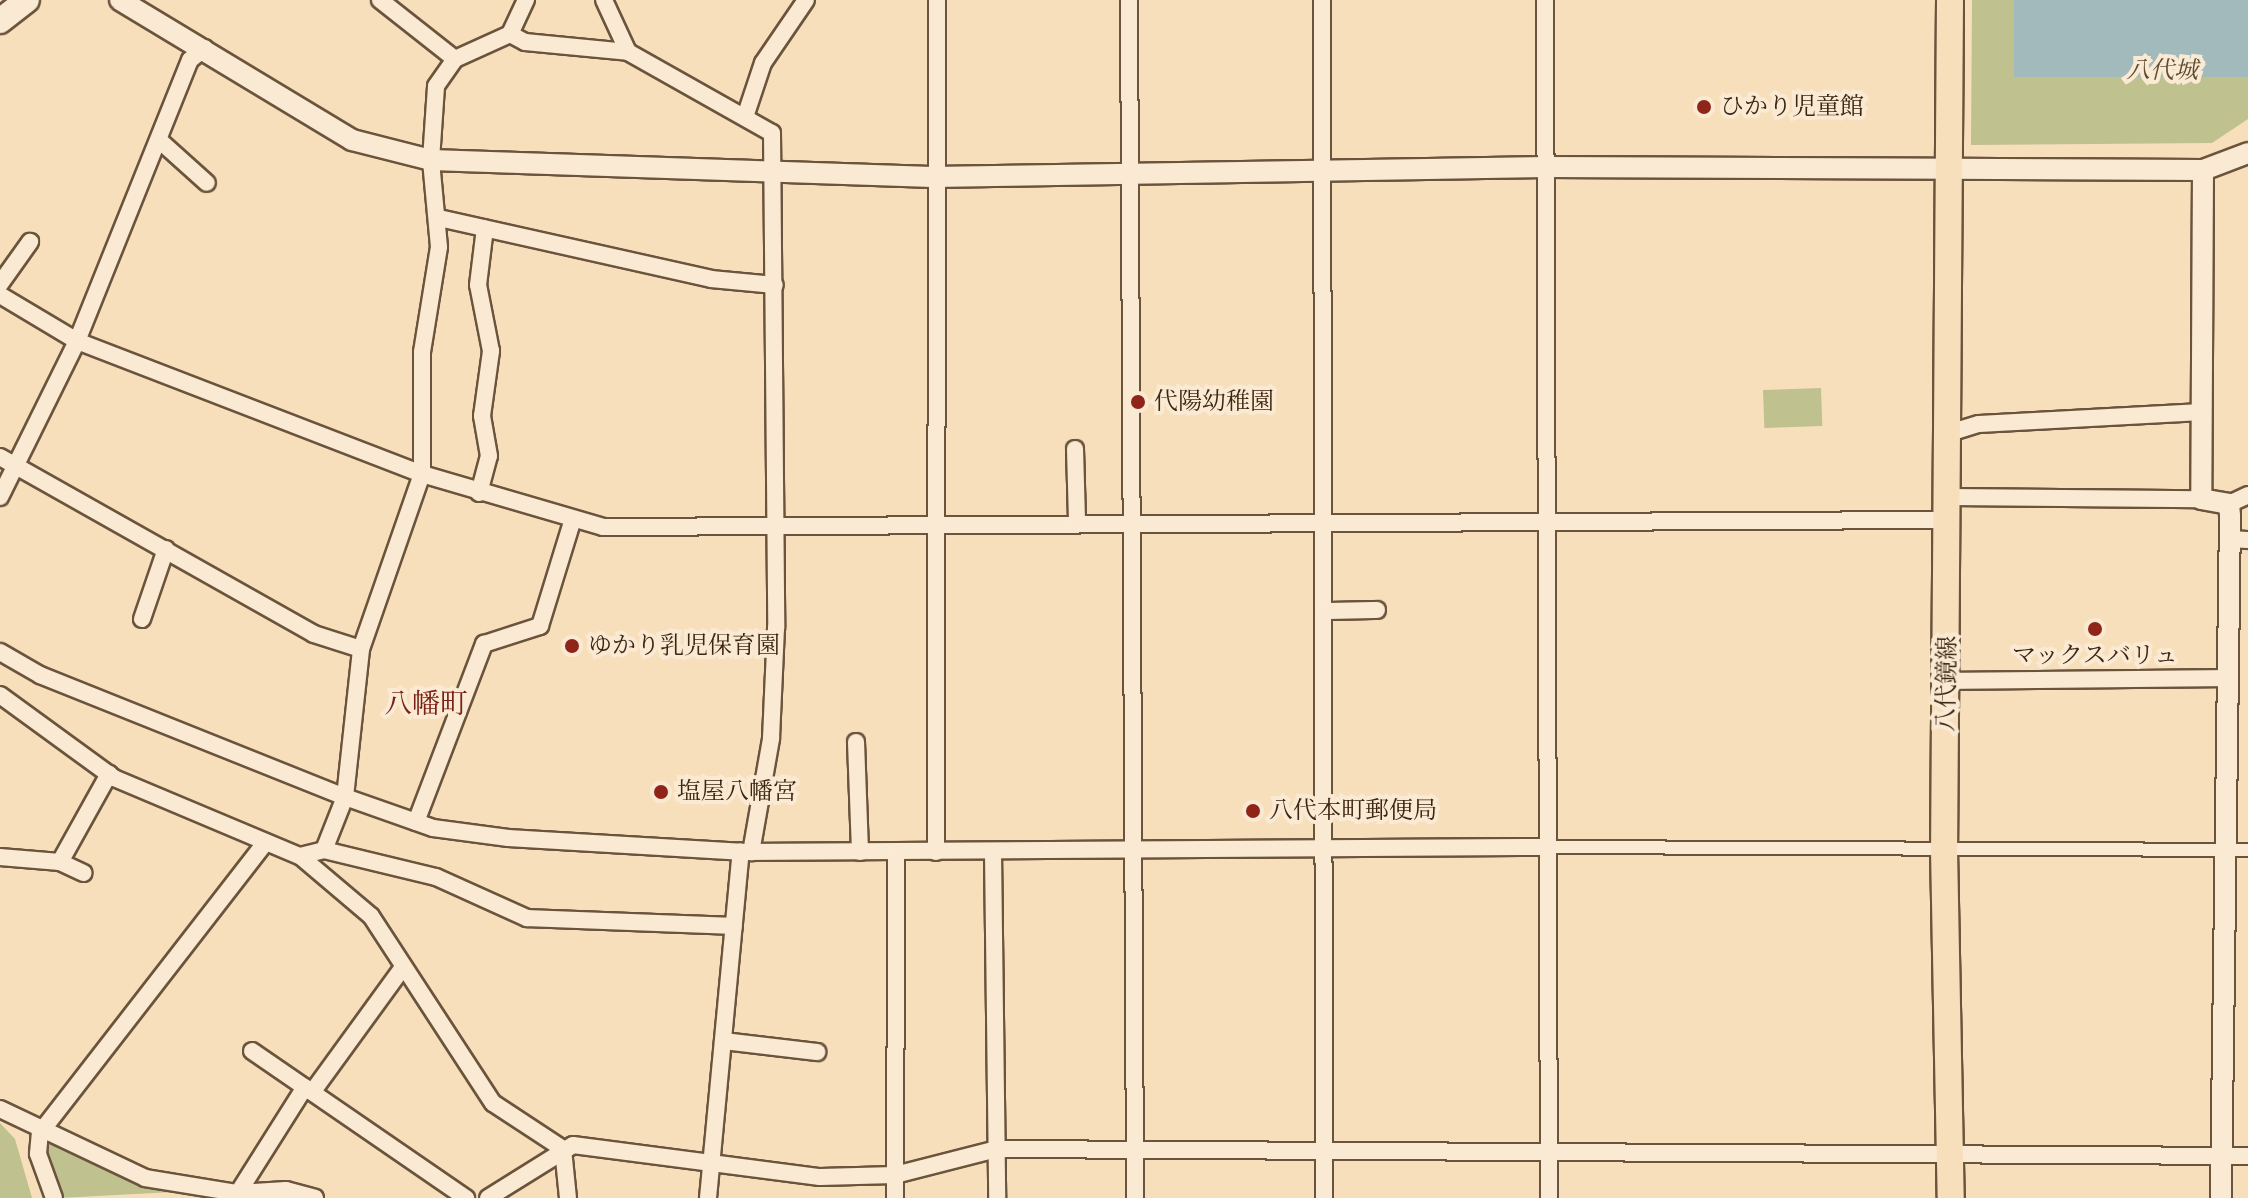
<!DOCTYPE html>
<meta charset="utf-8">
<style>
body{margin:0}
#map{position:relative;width:2248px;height:1198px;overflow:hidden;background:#f8dfbc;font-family:Alegreya,"Noto Serif JP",serif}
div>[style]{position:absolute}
.green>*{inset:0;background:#bfc18f;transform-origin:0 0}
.water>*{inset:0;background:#a2babb;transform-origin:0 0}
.roads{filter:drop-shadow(2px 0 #6b543c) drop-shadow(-2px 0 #6b543c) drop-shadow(0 2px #6b543c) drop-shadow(0 -2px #6b543c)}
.pedestrian>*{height:12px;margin:-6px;padding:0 6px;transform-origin:6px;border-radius:6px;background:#faead3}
.minor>*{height:16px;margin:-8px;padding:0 8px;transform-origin:8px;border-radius:8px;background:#faead3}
.tertiary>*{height:20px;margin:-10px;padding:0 10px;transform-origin:10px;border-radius:10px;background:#faead3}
.secondary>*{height:24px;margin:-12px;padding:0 12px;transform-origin:12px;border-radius:12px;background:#faead3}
.primary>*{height:26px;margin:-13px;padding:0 13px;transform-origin:13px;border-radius:13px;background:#f8dfbc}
.dots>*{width:22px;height:22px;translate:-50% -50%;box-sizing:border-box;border:4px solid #faead3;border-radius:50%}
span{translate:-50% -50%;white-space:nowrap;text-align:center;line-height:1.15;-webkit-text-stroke:8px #faead3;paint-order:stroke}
.park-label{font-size:24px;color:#5d4c31;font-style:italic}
.poi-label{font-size:24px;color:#3c2512}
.left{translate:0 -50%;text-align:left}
.street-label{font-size:24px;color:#3c2512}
.quarter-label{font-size:28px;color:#7a1f14}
</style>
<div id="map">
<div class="green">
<div style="clip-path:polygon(1972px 0,2248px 0,2248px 119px,2212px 143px,1971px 145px)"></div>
<div style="left:1821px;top:388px;width:38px;height:58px;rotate:88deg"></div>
<div style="clip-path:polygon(0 1123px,15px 1139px,32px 1198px,0 1198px)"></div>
<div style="clip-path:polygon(40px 1133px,140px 1183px,173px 1192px,60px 1198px,38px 1154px)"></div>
</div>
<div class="water">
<div style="left:2014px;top:0;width:234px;height:77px"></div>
</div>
<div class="roads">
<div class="pedestrian">
<div style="left:1544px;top:847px;width:704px;rotate:0.24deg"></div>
</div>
<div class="minor">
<div style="left:380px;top:0;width:95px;rotate:38.2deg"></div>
<div style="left:604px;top:0;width:57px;rotate:65.2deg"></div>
<div style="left:1129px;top:0;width:1198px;rotate:89.71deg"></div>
<div style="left:1322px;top:0;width:1198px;rotate:89.9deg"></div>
<div style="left:1545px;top:0;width:1198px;rotate:89.81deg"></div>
<div style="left:510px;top:34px;width:17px;rotate:28deg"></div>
<div style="left:525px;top:42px;width:103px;rotate:5.5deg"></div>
<div style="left:628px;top:52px;width:165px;rotate:29.4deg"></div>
<div style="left:772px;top:133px;width:495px;rotate:89.5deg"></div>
<div style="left:776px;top:628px;width:111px;rotate:92.6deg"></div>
<div style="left:771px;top:739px;width:115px;rotate:100deg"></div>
<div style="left:746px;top:114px;width:54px;rotate:-71.6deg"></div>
<div style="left:763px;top:63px;width:76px;rotate:-55.7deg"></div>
<div style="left:159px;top:140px;width:64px;rotate:41.9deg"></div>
<div style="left:439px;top:218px;width:279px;rotate:12.6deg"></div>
<div style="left:711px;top:279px;width:64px;rotate:5.4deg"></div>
<div style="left:0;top:284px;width:52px;rotate:-54.5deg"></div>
<div style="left:0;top:295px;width:90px;rotate:30.9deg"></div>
<div style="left:77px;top:341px;width:370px;rotate:21.1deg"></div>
<div style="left:422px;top:474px;width:189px;rotate:16.3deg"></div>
<div style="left:603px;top:527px;width:1347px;rotate:-0.3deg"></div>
<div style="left:1949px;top:433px;width:31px;rotate:-17deg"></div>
<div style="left:1979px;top:424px;width:223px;rotate:-3.1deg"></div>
<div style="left:1075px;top:449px;width:73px;rotate:88.4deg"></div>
<div style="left:0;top:457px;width:360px;rotate:29.4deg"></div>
<div style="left:314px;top:634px;width:49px;rotate:17.7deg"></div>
<div style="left:479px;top:493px;width:38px;rotate:-75deg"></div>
<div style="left:489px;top:456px;width:41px;rotate:-99.9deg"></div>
<div style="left:482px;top:416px;width:66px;rotate:-82.1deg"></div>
<div style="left:491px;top:351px;width:67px;rotate:-101.1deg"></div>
<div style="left:478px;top:285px;width:57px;rotate:-83deg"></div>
<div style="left:0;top:497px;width:174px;rotate:-63.7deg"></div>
<div style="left:77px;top:341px;width:303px;rotate:-68.1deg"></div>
<div style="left:190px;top:60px;width:19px;rotate:-39deg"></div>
<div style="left:1950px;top:497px;width:251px;rotate:0.5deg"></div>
<div style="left:2229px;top:504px;width:21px;rotate:-25deg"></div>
<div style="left:2229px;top:539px;width:19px;rotate:3deg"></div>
<div style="left:1325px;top:611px;width:52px;rotate:-1.1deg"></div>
<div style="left:142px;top:619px;width:74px;rotate:-71.1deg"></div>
<div style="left:0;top:652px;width:46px;rotate:29.9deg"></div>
<div style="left:40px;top:675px;width:328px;rotate:21.8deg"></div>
<div style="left:345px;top:797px;width:93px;rotate:19.4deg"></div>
<div style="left:433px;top:828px;width:76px;rotate:7.6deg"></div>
<div style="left:508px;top:838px;width:233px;rotate:3.4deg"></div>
<div style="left:741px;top:852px;width:803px;rotate:-0.36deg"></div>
<div style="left:1948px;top:681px;width:276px;rotate:-0.6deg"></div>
<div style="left:0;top:695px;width:141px;rotate:36.1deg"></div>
<div style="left:114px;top:778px;width:202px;rotate:22.8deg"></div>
<div style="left:300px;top:856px;width:93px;rotate:40.2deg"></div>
<div style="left:371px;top:916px;width:223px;rotate:56.9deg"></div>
<div style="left:493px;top:1103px;width:84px;rotate:33.3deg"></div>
<div style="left:563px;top:1149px;width:49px;rotate:84.2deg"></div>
<div style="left:856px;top:742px;width:110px;rotate:87.9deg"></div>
<div style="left:416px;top:822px;width:191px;rotate:-69.1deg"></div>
<div style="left:484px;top:644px;width:59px;rotate:-17.8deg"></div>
<div style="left:540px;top:626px;width:109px;rotate:-72.9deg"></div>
<div style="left:324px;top:850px;width:115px;rotate:13.6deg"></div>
<div style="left:436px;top:877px;width:100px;rotate:24.3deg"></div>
<div style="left:527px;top:918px;width:207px;rotate:2.2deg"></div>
<div style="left:936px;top:852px;width:852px;rotate:-89.93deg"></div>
<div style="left:993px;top:852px;width:346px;rotate:89.3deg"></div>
<div style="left:300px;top:856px;width:25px;rotate:-14deg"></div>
<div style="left:324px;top:850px;width:57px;rotate:-68.4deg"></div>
<div style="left:345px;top:797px;width:149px;rotate:-83.8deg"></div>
<div style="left:361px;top:649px;width:185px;rotate:-70.8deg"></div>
<div style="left:422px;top:474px;width:122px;rotate:-90deg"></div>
<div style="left:422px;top:352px;width:106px;rotate:-80.8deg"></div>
<div style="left:439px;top:247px;width:87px;rotate:-95.3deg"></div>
<div style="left:431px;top:160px;width:74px;rotate:-86.1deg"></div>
<div style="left:436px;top:86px;width:33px;rotate:-55deg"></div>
<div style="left:455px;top:59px;width:60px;rotate:-24.4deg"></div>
<div style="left:510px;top:34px;width:38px;rotate:-65deg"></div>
<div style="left:0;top:857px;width:60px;rotate:4.8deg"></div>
<div style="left:60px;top:862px;width:26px;rotate:25deg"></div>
<div style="left:60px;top:862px;width:101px;rotate:-60.9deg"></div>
<div style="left:723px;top:1041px;width:95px;rotate:6.7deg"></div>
<div style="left:252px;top:1051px;width:260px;rotate:34.5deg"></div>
<div style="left:313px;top:1091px;width:150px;rotate:-54deg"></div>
<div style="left:0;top:1109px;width:161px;rotate:25.4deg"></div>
<div style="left:145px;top:1178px;width:94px;rotate:9.2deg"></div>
<div style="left:238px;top:1193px;width:125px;rotate:-57.7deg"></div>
<div style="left:238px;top:1193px;width:48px;rotate:-3.6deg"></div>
<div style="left:286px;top:1190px;width:30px;rotate:15deg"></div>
<div style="left:54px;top:1198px;width:47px;rotate:-110deg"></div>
<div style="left:38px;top:1154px;width:21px;rotate:-85deg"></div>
<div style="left:40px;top:1133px;width:368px;rotate:-52.2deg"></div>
<div style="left:488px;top:1198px;width:100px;rotate:-31.9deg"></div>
<div style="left:573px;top:1145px;width:249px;rotate:7.4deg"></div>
<div style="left:820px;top:1177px;width:75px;rotate:-1.5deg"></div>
<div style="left:895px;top:1175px;width:105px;rotate:-14.3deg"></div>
<div style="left:997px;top:1149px;width:1251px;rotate:0.32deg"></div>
<div style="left:708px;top:1198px;width:348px;rotate:-84.6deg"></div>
<div style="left:895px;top:1198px;width:345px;rotate:-89.8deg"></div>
</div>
<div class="tertiary">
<div style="left:120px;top:0;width:271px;rotate:31.1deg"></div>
<div style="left:352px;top:140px;width:81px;rotate:14.2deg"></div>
<div style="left:431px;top:160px;width:502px;rotate:1.94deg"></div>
<div style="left:933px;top:177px;width:613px;rotate:-0.93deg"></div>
<div style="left:1546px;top:167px;width:657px;rotate:0.26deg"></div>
<div style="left:2203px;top:170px;width:48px;rotate:-20.7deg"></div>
<div style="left:2203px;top:170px;width:329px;rotate:90.3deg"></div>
<div style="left:2201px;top:499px;width:28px;rotate:10deg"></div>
<div style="left:2229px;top:504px;width:12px;rotate:85deg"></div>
<div style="left:2230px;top:516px;width:682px;rotate:90.76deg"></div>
</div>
<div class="secondary">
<div style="left:0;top:21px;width:34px;rotate:-38deg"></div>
</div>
<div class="primary">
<div style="left:1950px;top:0;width:849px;rotate:90.4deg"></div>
<div style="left:1944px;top:849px;width:349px;rotate:88.9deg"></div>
</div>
</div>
<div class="dots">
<div style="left:1704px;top:107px;background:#8f2418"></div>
<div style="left:1138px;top:402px;background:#8f2418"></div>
<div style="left:2095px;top:629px;background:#8f2418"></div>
<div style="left:572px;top:646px;background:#8f2418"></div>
<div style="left:661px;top:792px;background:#8f2418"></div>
<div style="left:1253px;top:811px;background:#8f2418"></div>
</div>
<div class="park-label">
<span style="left:2162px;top:71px">八代城</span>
</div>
<div class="poi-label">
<span class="left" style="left:1720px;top:107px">ひかり児童館</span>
<span class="left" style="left:1154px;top:402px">代陽幼稚園</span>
<span class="left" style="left:588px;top:646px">ゆかり乳児保育園</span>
<span style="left:2095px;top:656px">マックスバリュ</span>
<span class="left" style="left:677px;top:792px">塩屋八幡宮</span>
<span class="left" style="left:1269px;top:811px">八代本町郵便局</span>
</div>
<div class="street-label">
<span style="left:1947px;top:684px;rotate:-89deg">八代鏡線</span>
</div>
<div class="quarter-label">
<span style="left:426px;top:704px">八幡町</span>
</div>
</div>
